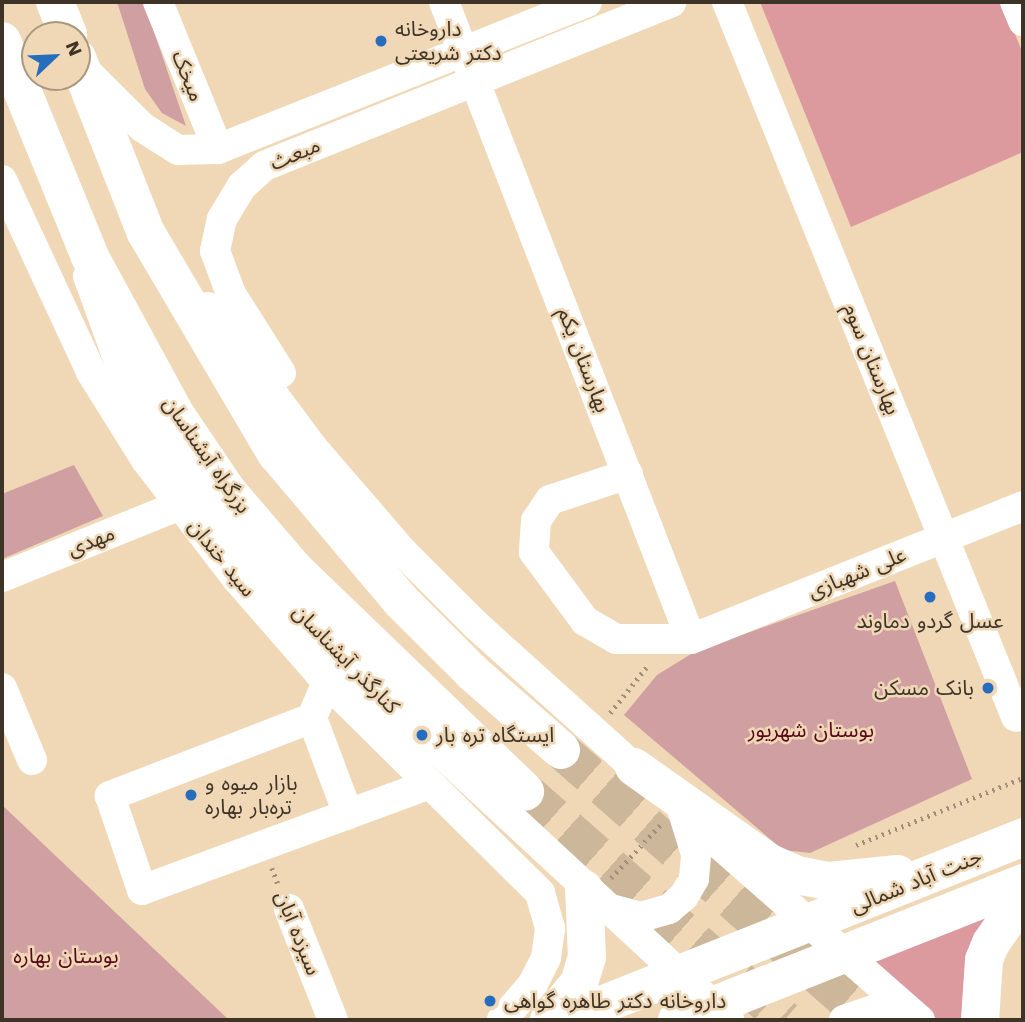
<!DOCTYPE html>
<meta charset="utf-8">
<style>
body{margin:0}
#map{position:relative;width:1025px;height:1022px;overflow:hidden;background:#f0d8b7;font-family:"Work Sans","Noto Sans Arabic",sans-serif}
div>[style]{position:absolute}
.green>*{inset:0;background:#cf9fa2}
.forest>*{inset:0;background:#dc999e}
.highway-tunnel>*{height:38px;margin-top:-19px;transform-origin:0;background:repeating-linear-gradient(90deg,#ccb79a 0 38px,transparent 0 57px)}
.path>*{height:4.5px;margin-top:-2.25px;transform-origin:0;background:repeating-linear-gradient(90deg,#9f8d76 0 2px,transparent 0 7px)}
.minor>*{height:30px;margin:-15px;padding:0 15px;transform-origin:15px;border-radius:15px;background:#fff}
.major>*{height:38px;margin:-19px;padding:0 19px;transform-origin:19px;border-radius:19px;background:#fff}
.highway>*{height:38px;margin:-19px;padding:0 19px;transform-origin:19px;border-radius:19px;background:#fff}
.dots>*{width:19px;height:19px;translate:-50% -50%;box-sizing:border-box;border:4px solid #f0d8b7;border-radius:50%}
span{translate:-50% -50%;white-space:nowrap;text-align:center;line-height:1.15;-webkit-text-stroke:5px #f0d8b7;paint-order:stroke}
.poi-label{font-size:21px;color:#3d3327}
.left{translate:0 -50%;text-align:left}
.right{translate:-100% -50%;text-align:right}
.street-label{font-size:21px;color:#3d3327}
.park-label{font-size:21px;color:#58071b}
.frame{position:absolute;inset:0;border:4px solid #3d3327;pointer-events:none}
.north{position:absolute;left:21px;top:21px;width:70px;height:70px;box-sizing:border-box;background:#f0d8b7;border:2px solid #a8967d;border-radius:50%;rotate:67deg;font-size:19px;font-weight:700;line-height:28px;text-align:center;color:#3d3327}
.north::after{content:'';display:block;margin:auto;width:24px;height:32px;background:#276dbd;clip-path:polygon(50% 0,100% 100%,50% 72%,0 100%)}
</style>
<div id="map">
<div class="green">
<div style="clip-path:polygon(117px 2px,144px 2px,186px 126px,162px 113px,145px 89px)"></div>
<div style="clip-path:polygon(74px 465px,103px 516px,2px 559px,2px 494px)"></div>
<div style="clip-path:polygon(895px 581px,972px 779px,810px 853px,783px 850px,624px 715px,657px 675px,696px 651px)"></div>
<div style="clip-path:polygon(2px 805px,229px 1020px,2px 1020px)"></div>
</div>
<div class="forest">
<div style="clip-path:polygon(760px 2px,1002px 2px,1023px 54px,1023px 152px,851px 227px)"></div>
<div style="clip-path:polygon(997px 907px,974px 1020px,937px 1020px,870px 963px)"></div>
</div>
<div class="highway-tunnel">
<div style="left:561px;top:750px;width:409px;rotate:41.3deg"></div>
<div style="left:525px;top:791px;width:346px;rotate:41.4deg"></div>
</div>
<div class="path">
<div style="left:610px;top:713px;width:61px;rotate:-51.6deg"></div>
<div style="left:856px;top:845px;width:180px;rotate:-21.9deg"></div>
<div style="left:272px;top:868px;width:19px;rotate:69deg"></div>
<div style="left:611px;top:878px;width:72px;rotate:-47.2deg"></div>
</div>
<div class="minor">
<div style="left:158px;top:2px;width:159px;rotate:67.8deg"></div>
<div style="left:444px;top:2px;width:683px;rotate:68.81deg"></div>
<div style="left:727px;top:2px;width:771px;rotate:67.99deg"></div>
<div style="left:1015px;top:2px;width:21px;rotate:67deg"></div>
<div style="left:86px;top:71px;width:79px;rotate:45deg"></div>
<div style="left:142px;top:127px;width:43px;rotate:32.6deg"></div>
<div style="left:178px;top:150px;width:40px;rotate:-1.4deg"></div>
<div style="left:218px;top:149px;width:397px;rotate:-21.7deg"></div>
<div style="left:2px;top:180px;width:212px;rotate:65.1deg"></div>
<div style="left:91px;top:372px;width:104px;rotate:58deg"></div>
<div style="left:146px;top:460px;width:150px;rotate:52.6deg"></div>
<div style="left:237px;top:579px;width:137px;rotate:48.9deg"></div>
<div style="left:327px;top:682px;width:300px;rotate:44.7deg"></div>
<div style="left:540px;top:893px;width:37px;rotate:74deg"></div>
<div style="left:550px;top:929px;width:29px;rotate:98deg"></div>
<div style="left:546px;top:958px;width:29px;rotate:117deg"></div>
<div style="left:533px;top:984px;width:48px;rotate:130.7deg"></div>
<div style="left:88px;top:276px;width:97px;rotate:70.1deg"></div>
<div style="left:121px;top:367px;width:83px;rotate:60.3deg"></div>
<div style="left:162px;top:439px;width:170px;rotate:52.7deg"></div>
<div style="left:265px;top:574px;width:88px;rotate:48.7deg"></div>
<div style="left:323px;top:640px;width:88px;rotate:44.5deg"></div>
<div style="left:386px;top:702px;width:468px;rotate:42.8deg"></div>
<div style="left:208px;top:307px;width:177px;rotate:53.3deg"></div>
<div style="left:314px;top:449px;width:136px;rotate:49.2deg"></div>
<div style="left:403px;top:552px;width:103px;rotate:45deg"></div>
<div style="left:476px;top:625px;width:233px;rotate:42deg"></div>
<div style="left:281px;top:373px;width:93px;rotate:-122.3deg"></div>
<div style="left:231px;top:294px;width:46px;rotate:-110.4deg"></div>
<div style="left:215px;top:251px;width:33px;rotate:-78deg"></div>
<div style="left:222px;top:219px;width:39px;rotate:-59deg"></div>
<div style="left:242px;top:186px;width:30px;rotate:-42deg"></div>
<div style="left:264px;top:166px;width:439px;rotate:-21.9deg"></div>
<div style="left:628px;top:474px;width:82px;rotate:161.6deg"></div>
<div style="left:550px;top:500px;width:25px;rotate:124deg"></div>
<div style="left:536px;top:521px;width:31px;rotate:94deg"></div>
<div style="left:534px;top:552px;width:86px;rotate:53.5deg"></div>
<div style="left:585px;top:621px;width:36px;rotate:30deg"></div>
<div style="left:616px;top:639px;width:75px"></div>
<div style="left:691px;top:639px;width:358px;rotate:-21.8deg"></div>
<div style="left:2px;top:577px;width:192px;rotate:-22deg"></div>
<div style="left:327px;top:682px;width:39px;rotate:113deg"></div>
<div style="left:312px;top:718px;width:217px;rotate:158.9deg"></div>
<div style="left:110px;top:796px;width:99px;rotate:71.2deg"></div>
<div style="left:142px;top:890px;width:305px;rotate:-20.2deg"></div>
<div style="left:2px;top:688px;width:78px;rotate:67.4deg"></div>
<div style="left:312px;top:718px;width:103px;rotate:69.4deg"></div>
<div style="left:720px;top:845px;width:266px;rotate:41.2deg"></div>
<div style="left:607px;top:908px;width:35px;rotate:15deg"></div>
<div style="left:641px;top:917px;width:29px;rotate:-16deg"></div>
<div style="left:669px;top:909px;width:20px;rotate:-41deg"></div>
<div style="left:684px;top:896px;width:20px;rotate:-60deg"></div>
<div style="left:694px;top:879px;width:25px;rotate:-85deg"></div>
<div style="left:696px;top:854px;width:44px;rotate:-107.2deg"></div>
<div style="left:289px;top:909px;width:119px;rotate:68.4deg"></div>
<div style="left:844px;top:1020px;width:34px;rotate:-19deg"></div>
<div style="left:876px;top:1009px;width:41px;rotate:15.8deg"></div>
</div>
<div class="major">
<div style="left:634px;top:767px;width:164px;rotate:35.3deg"></div>
<div style="left:768px;top:862px;width:32px;rotate:24deg"></div>
<div style="left:797px;top:875px;width:33px;rotate:11deg"></div>
<div style="left:829px;top:881px;width:69px;rotate:-5.8deg"></div>
<div style="left:549px;top:1020px;width:48px;rotate:-51deg"></div>
<div style="left:579px;top:983px;width:27px;rotate:-73deg"></div>
<div style="left:587px;top:957px;width:68px;rotate:-92.5deg"></div>
<div style="left:564px;top:1020px;width:494px;rotate:-21.7deg"></div>
<div style="left:677px;top:1020px;width:372px;rotate:-21.6deg"></div>
<div style="left:980px;top:1020px;width:60px;rotate:-86.2deg"></div>
<div style="left:984px;top:960px;width:18px;rotate:-68deg"></div>
<div style="left:991px;top:943px;width:56px;rotate:-55.2deg"></div>
</div>
<div class="highway">
<div style="left:55px;top:2px;width:35px;rotate:68deg"></div>
<div style="left:2px;top:41px;width:233px;rotate:67.8deg"></div>
<div style="left:90px;top:257px;width:176px;rotate:61.5deg"></div>
<div style="left:174px;top:412px;width:97px;rotate:56deg"></div>
<div style="left:228px;top:492px;width:104px;rotate:49.3deg"></div>
<div style="left:296px;top:571px;width:318px;rotate:43.9deg"></div>
<div style="left:77px;top:58px;width:186px;rotate:68.5deg"></div>
<div style="left:145px;top:231px;width:258px;rotate:59.5deg"></div>
<div style="left:276px;top:453px;width:194px;rotate:49.8deg"></div>
<div style="left:401px;top:601px;width:102px;rotate:45deg"></div>
<div style="left:473px;top:673px;width:117px;rotate:41.2deg"></div>
</div>
<div class="dots">
<div style="left:381px;top:41px;background:#276dbd"></div>
<div style="left:930px;top:597px;background:#276dbd"></div>
<div style="left:988px;top:688px;background:#276dbd"></div>
<div style="left:422px;top:735px;background:#276dbd"></div>
<div style="left:191px;top:795px;background:#276dbd"></div>
<div style="left:490px;top:1001px;background:#276dbd"></div>
</div>
<div class="poi-label">
<span class="left" style="left:395px;top:41px">داروخانه<br>دکتر شریعتی</span>
<span style="left:930px;top:621px">عسل گردو دماوند</span>
<span class="right" style="left:974px;top:688px">بانک مسکن</span>
<span class="left" style="left:436px;top:735px">ایستگاه تره بار</span>
<span class="left" style="left:205px;top:795px">بازار میوه و<br>تره‌بار بهاره</span>
<span class="left" style="left:504px;top:1001px">داروخانه دکتر طاهره گواهی</span>
</div>
<div class="street-label">
<span style="left:188px;top:76px;rotate:68deg">میخک</span>
<span style="left:295px;top:154px;rotate:-23deg">مبعث</span>
<span style="left:872px;top:359px;rotate:68deg">بهارستان سوم</span>
<span style="left:584px;top:360px;rotate:69deg">بهارستان یکم</span>
<span style="left:207px;top:455px;rotate:55deg">بزرگراه آبشناسان</span>
<span style="left:91px;top:541px;rotate:-22deg">مهدی</span>
<span style="left:222px;top:558px;rotate:51deg">سید خندان</span>
<span style="left:857px;top:573px;rotate:-22deg">علی شهبازی</span>
<span style="left:346px;top:659px;rotate:46deg">کنارگذر آبشناسان</span>
<span style="left:916px;top:881px;rotate:-22deg">جنت آباد شمالی</span>
<span style="left:298px;top:933px;rotate:68deg">سیزده آبان</span>
</div>
<div class="park-label">
<span style="left:811px;top:730px">بوستان شهریور</span>
<span style="left:66px;top:956px">بوستان بهاره</span>
</div>
<div class="frame"></div>
<div class="north">N</div>
</div>
